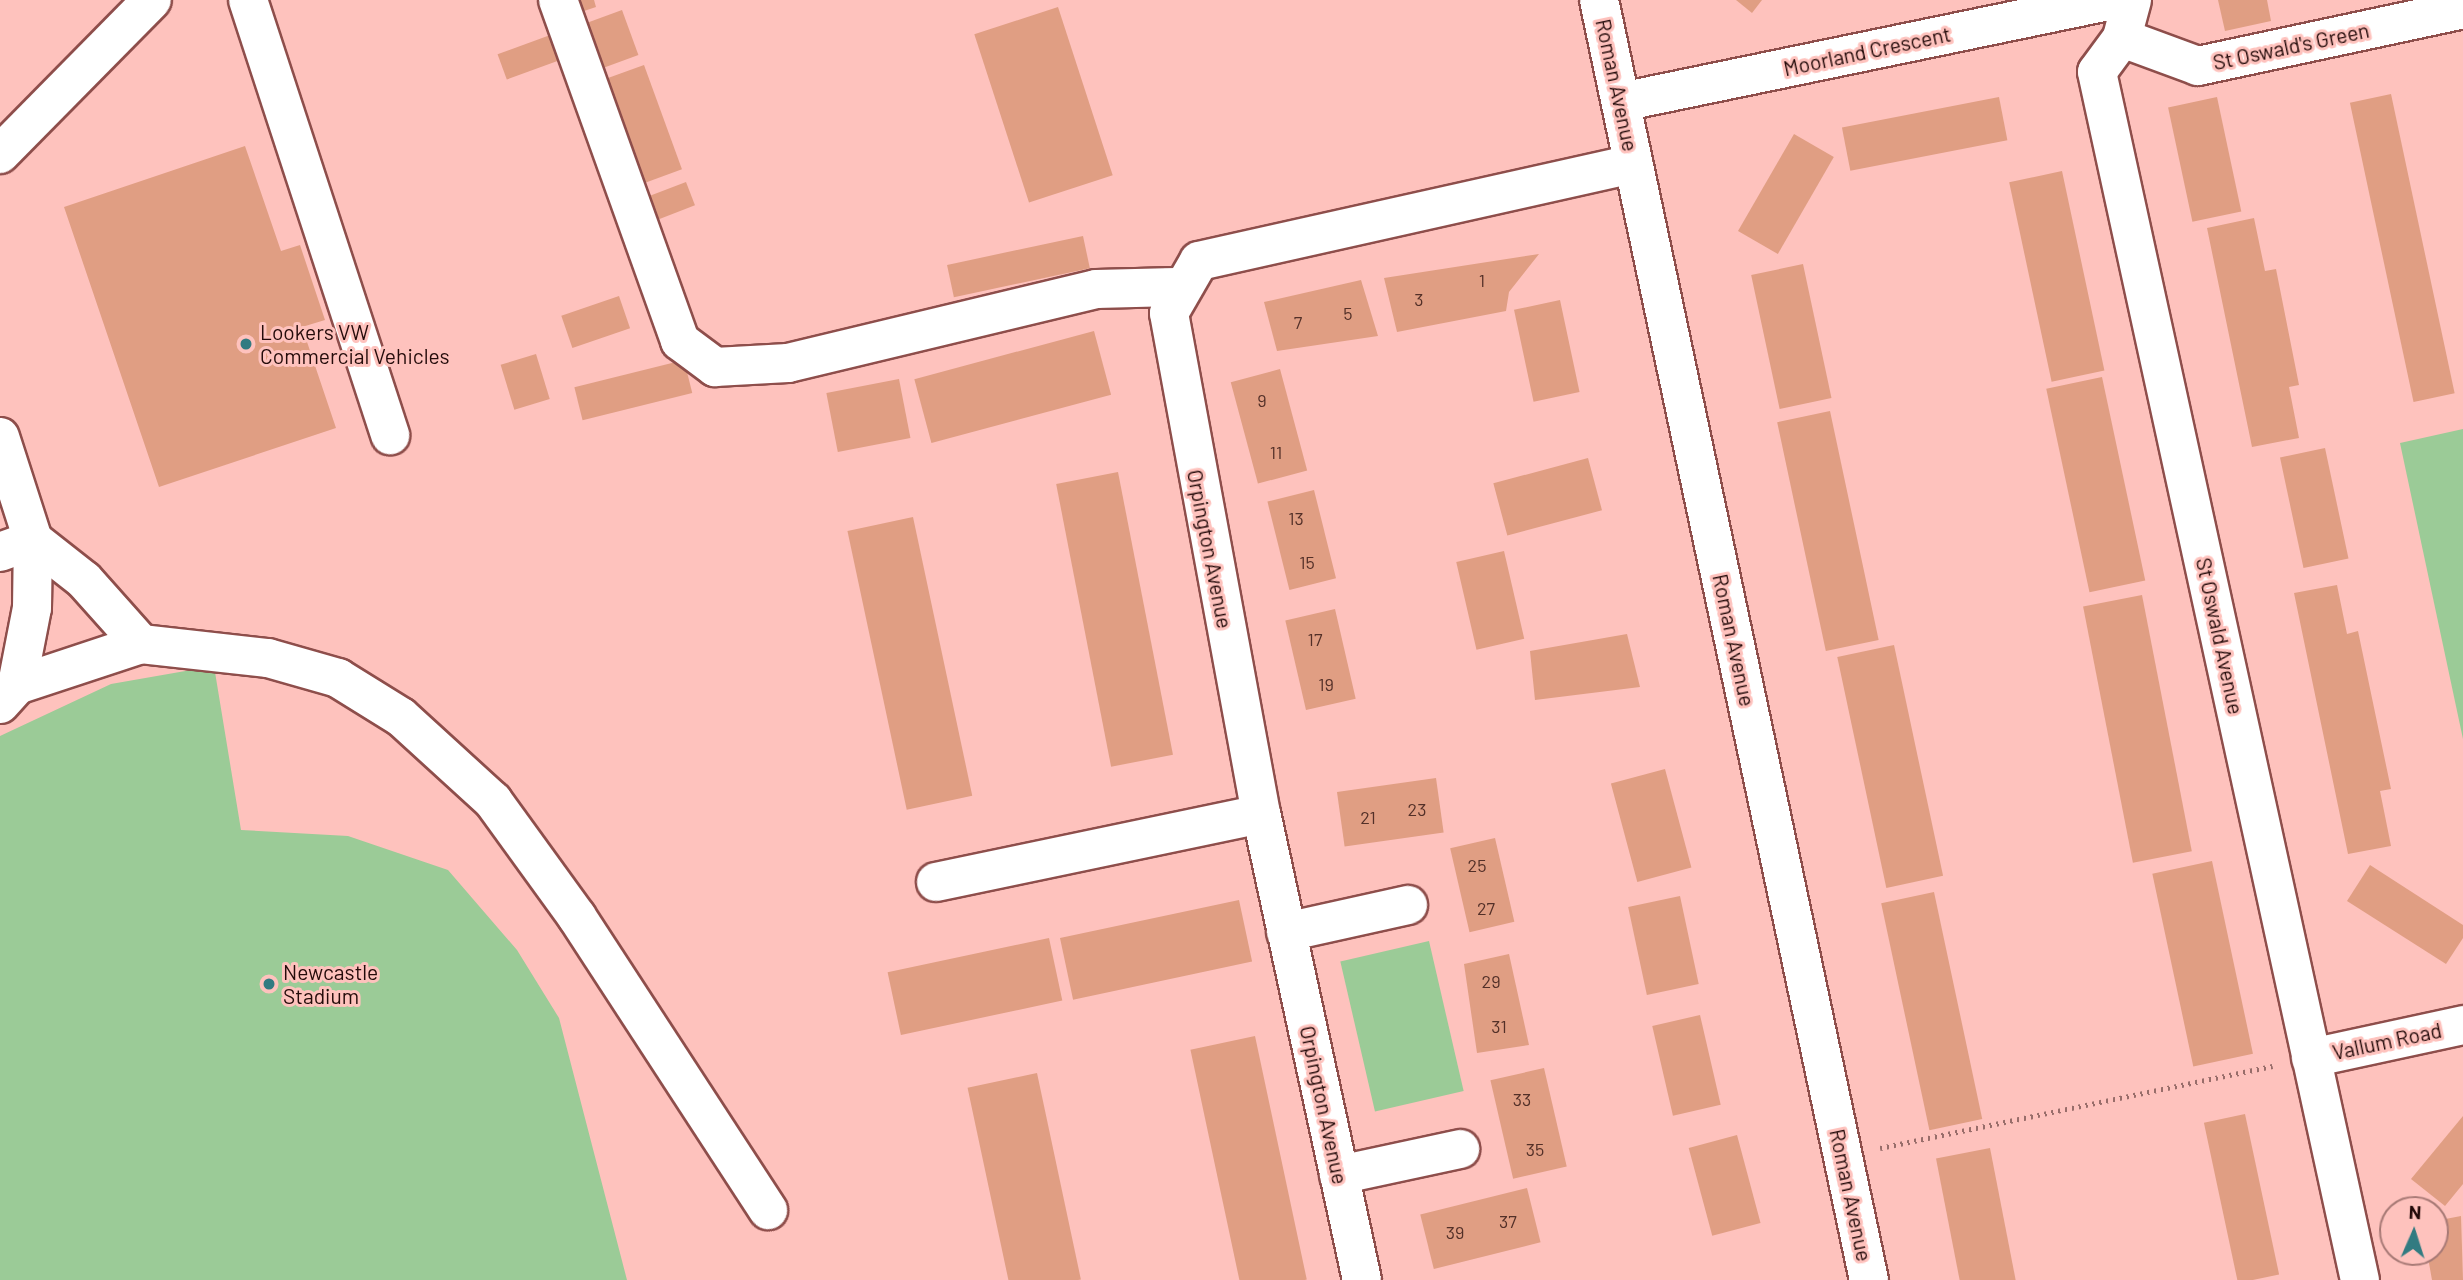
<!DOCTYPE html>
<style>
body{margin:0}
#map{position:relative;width:2463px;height:1280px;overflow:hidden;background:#fec2bd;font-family:Barlow,sans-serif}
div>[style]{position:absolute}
.green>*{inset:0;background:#9bcb97;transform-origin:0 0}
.building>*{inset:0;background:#e09e83;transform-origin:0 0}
.path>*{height:4.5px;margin-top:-2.25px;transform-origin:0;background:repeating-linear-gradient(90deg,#986d6a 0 2px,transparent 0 7px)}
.roads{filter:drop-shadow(2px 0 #8e4e4b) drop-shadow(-2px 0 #8e4e4b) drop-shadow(0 2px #8e4e4b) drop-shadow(0 -2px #8e4e4b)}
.minor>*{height:38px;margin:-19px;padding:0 19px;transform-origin:19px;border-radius:19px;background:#fff}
.dots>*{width:19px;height:19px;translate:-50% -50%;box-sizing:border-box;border:4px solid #fec2bd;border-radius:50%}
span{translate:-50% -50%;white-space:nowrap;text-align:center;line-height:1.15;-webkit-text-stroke:6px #fec2bd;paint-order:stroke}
.number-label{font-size:18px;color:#533028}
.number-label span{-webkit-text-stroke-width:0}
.street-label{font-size:21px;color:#240b0a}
.poi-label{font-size:21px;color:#240b0a}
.left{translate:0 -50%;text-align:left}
.north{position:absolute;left:2379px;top:1196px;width:70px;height:70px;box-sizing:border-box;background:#fec2bd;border:2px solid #a77975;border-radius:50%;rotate:3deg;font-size:19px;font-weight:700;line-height:28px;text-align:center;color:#240b0a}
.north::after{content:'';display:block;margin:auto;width:24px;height:32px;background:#327b81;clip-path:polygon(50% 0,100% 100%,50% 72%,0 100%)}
</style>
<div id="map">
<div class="green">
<div style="clip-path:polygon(2463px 429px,2463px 739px,2400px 443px)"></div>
<div style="clip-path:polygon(214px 666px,241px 830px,348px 836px,448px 870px,517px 950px,559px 1018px,627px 1280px,0 1280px,0 736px,111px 684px)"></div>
<div style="left:1429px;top:941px;width:154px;height:91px;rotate:77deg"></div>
</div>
<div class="building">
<div style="clip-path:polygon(570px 0,594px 0,596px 7px,575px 14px)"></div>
<div style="clip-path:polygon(1736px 0,1762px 0,1752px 13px)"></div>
<div style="clip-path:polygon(2218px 0,2267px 0,2271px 21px,2225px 31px)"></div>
<div style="left:1058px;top:7px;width:177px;height:88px;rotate:72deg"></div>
<div style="left:622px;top:10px;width:48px;height:37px;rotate:70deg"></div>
<div style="left:553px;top:34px;width:27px;height:59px;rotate:70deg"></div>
<div style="left:644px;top:65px;width:111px;height:42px;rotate:70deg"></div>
<div style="left:2391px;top:94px;width:306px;height:42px;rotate:78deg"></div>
<div style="left:1999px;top:97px;width:44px;height:160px;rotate:79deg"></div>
<div style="left:2217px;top:97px;width:117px;height:50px;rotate:78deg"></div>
<div style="left:1794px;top:134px;width:46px;height:112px;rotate:30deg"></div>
<div style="clip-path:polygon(245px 146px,281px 251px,300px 245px,325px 320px,302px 327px,336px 428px,159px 487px,64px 207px)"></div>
<div style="left:2062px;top:171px;width:204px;height:54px;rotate:78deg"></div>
<div style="left:686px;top:182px;width:25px;height:40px;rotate:69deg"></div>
<div style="clip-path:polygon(2254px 218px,2265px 271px,2276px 269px,2299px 385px,2289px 387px,2299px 438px,2252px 447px,2207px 228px)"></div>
<div style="left:1083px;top:236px;width:33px;height:139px;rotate:78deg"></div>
<div style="clip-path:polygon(1539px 254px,1509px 292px,1506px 311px,1397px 332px,1384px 278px)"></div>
<div style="left:1803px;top:264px;width:137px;height:53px;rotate:78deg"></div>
<div style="clip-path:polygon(1361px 280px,1378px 336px,1277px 351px,1264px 302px)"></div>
<div style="left:619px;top:296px;width:34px;height:61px;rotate:71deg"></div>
<div style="left:1560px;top:300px;width:94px;height:47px;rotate:78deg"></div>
<div style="left:1094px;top:331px;width:66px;height:186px;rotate:75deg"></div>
<div style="left:536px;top:354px;width:47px;height:37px;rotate:73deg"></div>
<div style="left:684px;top:360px;width:34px;height:113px;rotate:76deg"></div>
<div style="left:1280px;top:369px;width:105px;height:51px;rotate:75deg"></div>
<div style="left:2102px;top:377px;width:208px;height:57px;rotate:78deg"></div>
<div style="left:899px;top:379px;width:60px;height:74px;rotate:79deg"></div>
<div style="left:1830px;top:411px;width:234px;height:54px;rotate:78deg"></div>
<div style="left:2325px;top:448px;width:113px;height:46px;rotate:78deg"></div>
<div style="left:1588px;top:458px;width:54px;height:98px;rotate:75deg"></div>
<div style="left:1118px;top:472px;width:288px;height:63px;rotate:79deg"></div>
<div style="left:1314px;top:490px;width:91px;height:48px;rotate:76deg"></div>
<div style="left:913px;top:517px;width:285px;height:67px;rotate:78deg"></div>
<div style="left:1504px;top:551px;width:90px;height:49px;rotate:77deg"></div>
<div style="clip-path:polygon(2337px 585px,2347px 634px,2358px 631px,2391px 789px,2380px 791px,2391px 846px,2348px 854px,2294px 593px)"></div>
<div style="left:2142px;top:595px;width:261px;height:60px;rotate:79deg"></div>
<div style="left:1335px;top:609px;width:92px;height:51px;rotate:77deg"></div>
<div style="clip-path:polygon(1627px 634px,1640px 687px,1535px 700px,1530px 651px)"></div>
<div style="left:1894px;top:645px;width:236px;height:58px;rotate:78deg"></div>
<div style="left:1665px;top:769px;width:102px;height:56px;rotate:75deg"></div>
<div style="left:1436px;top:778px;width:55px;height:100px;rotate:82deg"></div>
<div style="left:1495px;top:838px;width:86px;height:46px;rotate:77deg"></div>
<div style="left:2212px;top:861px;width:197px;height:61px;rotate:78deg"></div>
<div style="clip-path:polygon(2370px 865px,2463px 925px,2463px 938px,2446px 964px,2347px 901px)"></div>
<div style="left:1934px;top:892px;width:232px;height:54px;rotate:78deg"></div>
<div style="left:1680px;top:896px;width:90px;height:53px;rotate:78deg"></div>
<div style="left:1239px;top:900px;width:63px;height:183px;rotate:78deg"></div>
<div style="left:1049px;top:938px;width:64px;height:165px;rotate:78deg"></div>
<div style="clip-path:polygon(1509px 954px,1529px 1045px,1477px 1053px,1464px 964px)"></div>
<div style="left:1700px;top:1015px;width:92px;height:49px;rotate:77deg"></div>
<div style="left:1255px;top:1036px;width:249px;height:66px;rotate:78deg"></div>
<div style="left:1544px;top:1068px;width:101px;height:55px;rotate:77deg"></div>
<div style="left:1037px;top:1073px;width:211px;height:71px;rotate:78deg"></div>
<div style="left:2245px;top:1114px;width:164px;height:42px;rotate:78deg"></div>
<div style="clip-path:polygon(2463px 1116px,2463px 1184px,2445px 1206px,2411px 1179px)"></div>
<div style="left:1737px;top:1135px;width:91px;height:50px;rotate:75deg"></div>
<div style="left:1990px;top:1148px;width:135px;height:55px;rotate:79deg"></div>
<div style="left:1527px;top:1188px;width:56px;height:110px;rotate:76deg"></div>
<div style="clip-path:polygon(2461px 1216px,2463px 1280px,2432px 1280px,2427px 1252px,2435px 1252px,2435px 1221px)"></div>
</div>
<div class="path">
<div style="left:1880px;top:1148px;width:401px;rotate:-11.8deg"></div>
</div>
<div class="roads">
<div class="minor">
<div style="left:248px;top:0;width:458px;rotate:71.9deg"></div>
<div style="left:558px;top:0;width:362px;rotate:70.3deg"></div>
<div style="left:680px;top:341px;width:44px;rotate:36.6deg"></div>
<div style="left:715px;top:367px;width:73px;rotate:-3.1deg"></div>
<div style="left:788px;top:363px;width:317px;rotate:-13.5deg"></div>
<div style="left:1096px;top:289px;width:82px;rotate:-1.4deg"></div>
<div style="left:1599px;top:0;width:1308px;rotate:78.09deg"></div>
<div style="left:2132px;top:0;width:39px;rotate:105deg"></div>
<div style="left:2122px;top:38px;width:42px;rotate:126.3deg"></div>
<div style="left:2097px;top:72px;width:1236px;rotate:77.72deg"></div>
<div style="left:2122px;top:38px;width:81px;rotate:20.2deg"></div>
<div style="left:2198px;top:66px;width:271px;rotate:-12.1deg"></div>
<div style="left:1621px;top:102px;width:502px;rotate:-11.71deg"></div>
<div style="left:0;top:154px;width:216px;rotate:-45.4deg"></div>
<div style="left:0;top:437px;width:108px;rotate:72.2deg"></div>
<div style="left:33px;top:540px;width:35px;rotate:160deg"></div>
<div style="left:33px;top:540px;width:65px;rotate:38.1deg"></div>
<div style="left:84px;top:580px;width:86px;rotate:48.3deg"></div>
<div style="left:141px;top:644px;width:128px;rotate:6.3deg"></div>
<div style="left:268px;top:658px;width:73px;rotate:15.9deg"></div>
<div style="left:338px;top:678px;width:74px;rotate:31.8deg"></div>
<div style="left:401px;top:717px;width:125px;rotate:42.4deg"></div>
<div style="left:493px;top:801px;width:143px;rotate:54.1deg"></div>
<div style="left:577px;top:917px;width:350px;rotate:56.9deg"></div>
<div style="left:17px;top:685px;width:131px;rotate:-18.3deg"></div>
<div style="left:0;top:704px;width:25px;rotate:-48deg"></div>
<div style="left:17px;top:685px;width:78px;rotate:-79deg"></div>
<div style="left:32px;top:608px;width:68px;rotate:-89.2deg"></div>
<div style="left:936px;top:882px;width:332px;rotate:-11.8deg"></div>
<div style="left:1286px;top:932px;width:125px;rotate:-12.5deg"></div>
<div style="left:2311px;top:1058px;width:156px;rotate:-12.2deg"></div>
<div style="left:1339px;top:1175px;width:124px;rotate:-12.1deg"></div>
<div style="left:1362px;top:1280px;width:477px;rotate:-102.2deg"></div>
<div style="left:1261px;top:814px;width:509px;rotate:-100.41deg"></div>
<div style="left:1169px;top:313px;width:60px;rotate:-60deg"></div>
<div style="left:1199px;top:261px;width:445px;rotate:-12.6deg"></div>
</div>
</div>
<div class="dots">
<div style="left:246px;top:344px;background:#327b81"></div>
<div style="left:269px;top:984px;background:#327b81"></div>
</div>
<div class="number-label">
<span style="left:1482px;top:280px">1</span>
<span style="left:1419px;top:299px">3</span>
<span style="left:1348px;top:313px">5</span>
<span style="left:1298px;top:322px">7</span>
<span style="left:1262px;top:400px">9</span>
<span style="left:1276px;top:452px">11</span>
<span style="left:1296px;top:518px">13</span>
<span style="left:1307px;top:562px">15</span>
<span style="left:1315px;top:639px">17</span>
<span style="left:1326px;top:684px">19</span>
<span style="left:1417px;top:809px">23</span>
<span style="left:1368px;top:817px">21</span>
<span style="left:1477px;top:865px">25</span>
<span style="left:1486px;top:908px">27</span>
<span style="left:1491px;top:981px">29</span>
<span style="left:1499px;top:1026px">31</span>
<span style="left:1522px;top:1099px">33</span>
<span style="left:1535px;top:1149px">35</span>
<span style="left:1508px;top:1221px">37</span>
<span style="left:1455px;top:1232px">39</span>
</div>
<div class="street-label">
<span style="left:2291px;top:46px;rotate:-12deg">St Oswald's Green</span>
<span style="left:1867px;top:51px;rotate:-12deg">Moorland Crescent</span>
<span style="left:1617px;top:85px;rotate:78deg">Roman Avenue</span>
<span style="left:1210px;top:549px;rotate:79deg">Orpington Avenue</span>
<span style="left:2220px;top:636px;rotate:78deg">St Oswald Avenue</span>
<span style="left:1734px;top:640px;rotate:78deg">Roman Avenue</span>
<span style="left:2387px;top:1041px;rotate:-12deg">Vallum Road</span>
<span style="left:1324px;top:1105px;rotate:78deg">Orpington Avenue</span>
<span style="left:1851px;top:1195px;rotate:78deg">Roman Avenue</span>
</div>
<div class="poi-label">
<span class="left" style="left:260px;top:344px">Lookers VW<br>Commercial Vehicles</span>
<span class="left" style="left:283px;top:984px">Newcastle<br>Stadium</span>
</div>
<div class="north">N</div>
</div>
